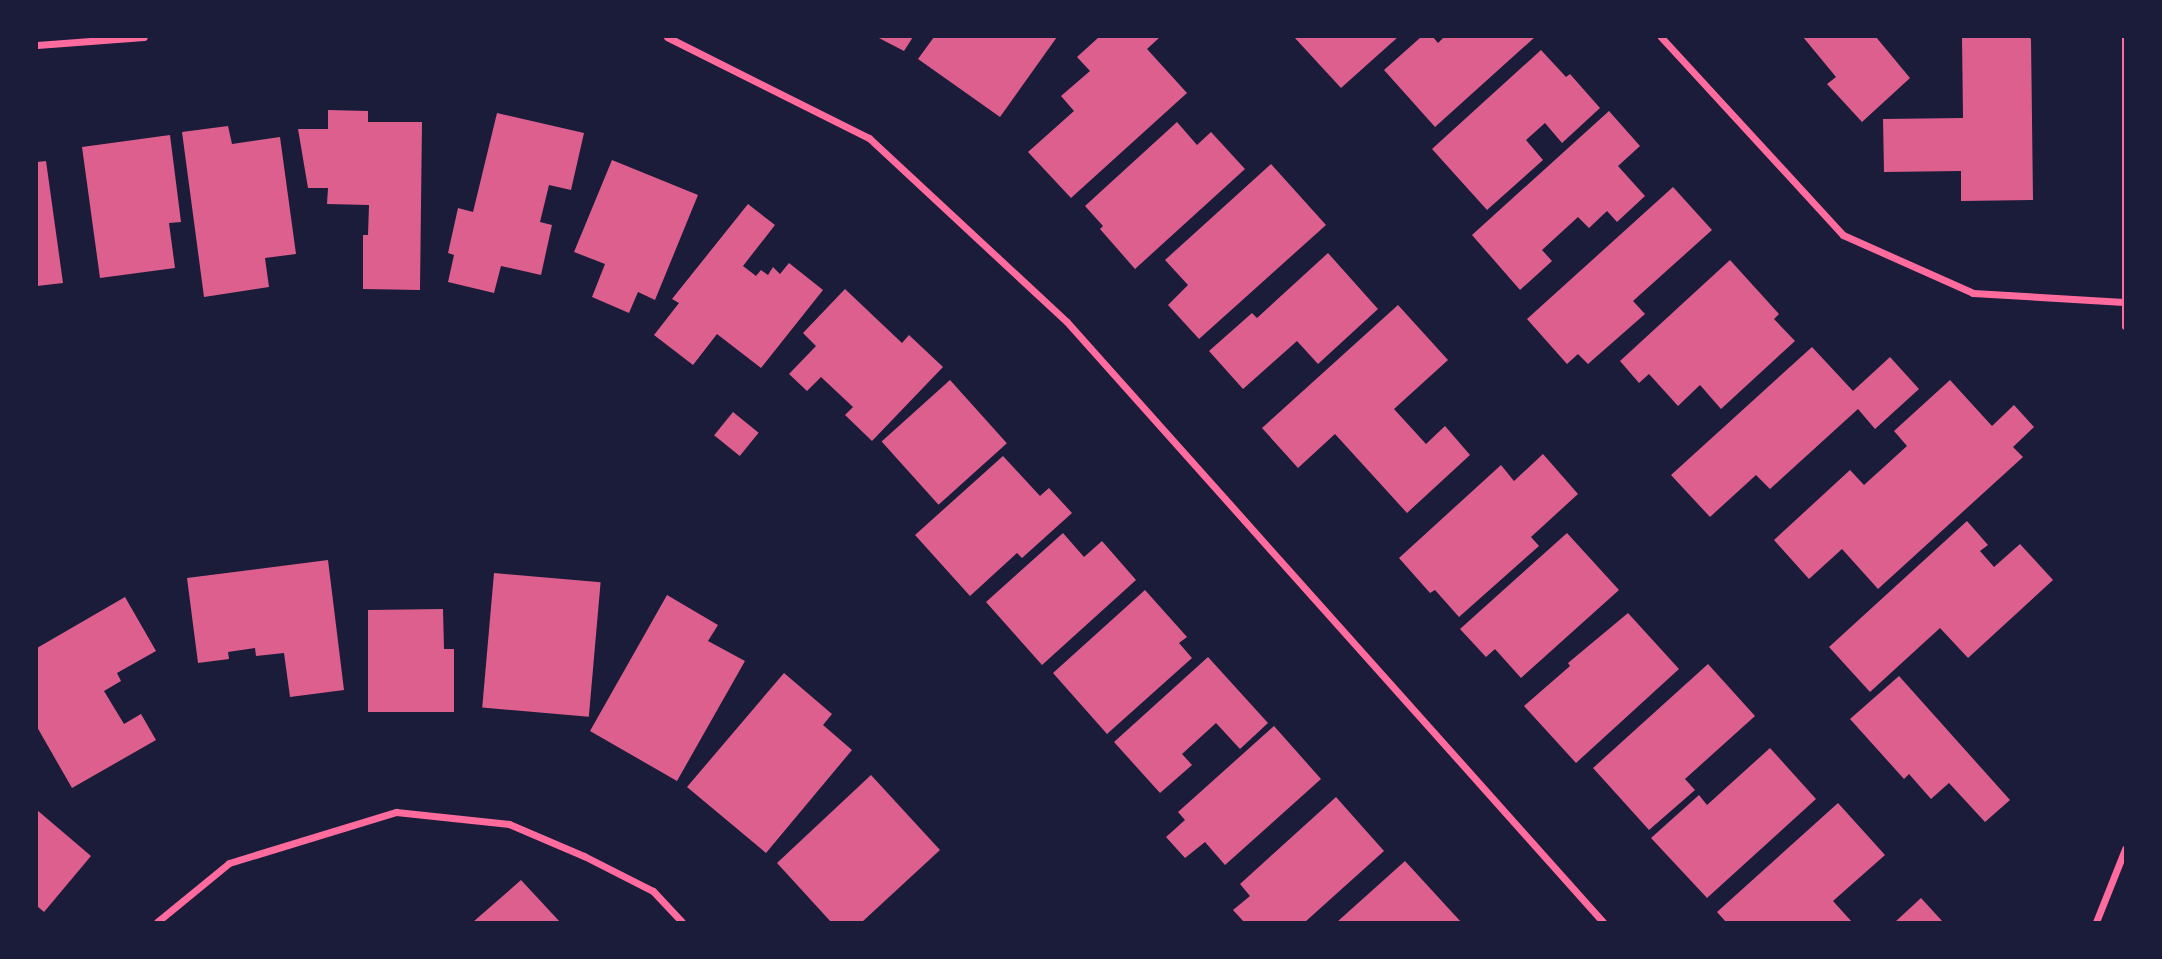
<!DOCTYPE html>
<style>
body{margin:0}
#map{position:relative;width:2162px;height:959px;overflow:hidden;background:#1b1b3a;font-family:Mulish,sans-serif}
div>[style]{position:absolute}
.building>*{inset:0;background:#dd5f8e;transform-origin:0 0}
.minor>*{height:7px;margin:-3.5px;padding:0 3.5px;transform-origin:3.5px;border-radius:3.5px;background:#ff6b9d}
span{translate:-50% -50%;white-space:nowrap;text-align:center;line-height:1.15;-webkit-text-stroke:6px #1b1b3a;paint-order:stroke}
.frame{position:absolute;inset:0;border:38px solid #1b1b3a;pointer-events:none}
</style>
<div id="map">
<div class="building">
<div style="clip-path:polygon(877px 37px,913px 37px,904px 51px)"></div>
<div style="clip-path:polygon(934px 37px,1057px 37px,1000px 117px,918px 59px)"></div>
<div style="clip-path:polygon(1099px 37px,1160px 37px,1147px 49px,1187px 93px,1071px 198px,1028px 152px,1074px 111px,1061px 96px,1090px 71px,1077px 57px)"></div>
<div style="clip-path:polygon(1294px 37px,1398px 37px,1341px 88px)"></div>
<div style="clip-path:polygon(1421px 37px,1433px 37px,1438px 43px,1444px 37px,1535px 37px,1435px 127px,1384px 70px)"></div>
<div style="clip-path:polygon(1803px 37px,1876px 37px,1910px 78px,1862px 122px,1827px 84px,1836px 77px)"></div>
<div style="clip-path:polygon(2029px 37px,2031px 39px,2033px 200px,1961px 201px,1961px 171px,1884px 172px,1883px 119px,1963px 118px,1962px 38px)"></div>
<div style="clip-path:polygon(1541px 50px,1566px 77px,1570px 74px,1600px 108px,1562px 143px,1545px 123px,1526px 140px,1543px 160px,1487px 210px,1432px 149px)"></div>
<div style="clip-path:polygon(328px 110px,368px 111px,368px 122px,422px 122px,420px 290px,363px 289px,363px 235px,368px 235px,369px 205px,327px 204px,328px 188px,308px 188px,298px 129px,328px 129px)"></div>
<div style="clip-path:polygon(1609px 111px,1640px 146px,1618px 166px,1645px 196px,1617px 222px,1607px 211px,1589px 228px,1578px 217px,1542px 250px,1552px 261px,1520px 290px,1472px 235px)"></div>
<div style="clip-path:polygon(497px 113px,584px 133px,571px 190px,549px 185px,540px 222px,552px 225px,541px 275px,501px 266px,494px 293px,448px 282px,454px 255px,448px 253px,458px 208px,473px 212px)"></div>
<div style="clip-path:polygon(1177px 122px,1197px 145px,1211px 132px,1245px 169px,1135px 269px,1100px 229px,1103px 226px,1085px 206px)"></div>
<div style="clip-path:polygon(228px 126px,232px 144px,280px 137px,296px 254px,265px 258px,269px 287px,204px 297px,182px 132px)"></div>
<div style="clip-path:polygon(170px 135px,181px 222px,169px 223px,175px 268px,100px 278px,82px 147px)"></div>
<div style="clip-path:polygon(612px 160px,698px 195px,655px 300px,638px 292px,629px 313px,592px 297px,605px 264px,574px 252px)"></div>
<div style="clip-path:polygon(46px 161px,63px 283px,37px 286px,37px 162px)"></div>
<div style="clip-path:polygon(1271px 164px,1326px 225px,1199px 339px,1168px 305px,1188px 285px,1165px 260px)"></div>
<div style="clip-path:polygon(1673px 187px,1712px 230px,1633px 301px,1645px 314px,1588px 364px,1578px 354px,1567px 364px,1527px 319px)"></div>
<div style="clip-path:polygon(748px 204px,775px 225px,743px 266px,756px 276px,761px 270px,768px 275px,773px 267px,780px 274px,789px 263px,823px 290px,761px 368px,717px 334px,693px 365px,654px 335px,679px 303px,672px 299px)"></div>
<div style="clip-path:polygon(1328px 253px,1378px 309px,1318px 364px,1297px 341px,1243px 389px,1209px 351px,1252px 313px,1257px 318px)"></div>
<div style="clip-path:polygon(1730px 260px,1779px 314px,1774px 319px,1795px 341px,1721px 409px,1700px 385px,1678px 406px,1649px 374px,1639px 383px,1620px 361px)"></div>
<div style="clip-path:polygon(845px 289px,902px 343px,909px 335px,943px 367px,872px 441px,845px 415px,853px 407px,821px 377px,807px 391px,789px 374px,816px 346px,803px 333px)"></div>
<div style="clip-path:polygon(1398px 305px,1448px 360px,1394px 409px,1426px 444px,1445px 426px,1470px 455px,1407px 513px,1335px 434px,1298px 468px,1262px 428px)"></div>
<div style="clip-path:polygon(1812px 347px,1853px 391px,1890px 357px,1919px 389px,1875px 429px,1858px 409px,1770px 489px,1756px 475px,1710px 517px,1671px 475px)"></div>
<div style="left:950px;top:380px;width:85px;height:92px;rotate:48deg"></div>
<div style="clip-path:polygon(1950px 380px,1992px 426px,2014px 405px,2034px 427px,2013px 447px,2023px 457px,1878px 589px,1842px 549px,1809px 579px,1774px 540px,1850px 470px,1864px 485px,1907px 446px,1894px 431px)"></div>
<div style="left:733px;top:412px;width:33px;height:30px;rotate:39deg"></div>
<div style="clip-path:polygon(1543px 454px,1578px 494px,1531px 537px,1539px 546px,1459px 617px,1435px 590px,1430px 593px,1399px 558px,1501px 465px,1514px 481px)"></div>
<div style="clip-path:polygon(1003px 456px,1040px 496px,1049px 488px,1072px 513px,1022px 558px,1017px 553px,970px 596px,915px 535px)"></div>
<div style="clip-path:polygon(1967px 521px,1988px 545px,1980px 551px,1994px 567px,2020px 544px,2053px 580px,1968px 658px,1940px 628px,1870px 692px,1829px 647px)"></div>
<div style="clip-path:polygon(1063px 533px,1084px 557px,1102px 541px,1136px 580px,1042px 665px,986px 602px)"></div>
<div style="clip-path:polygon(1567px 533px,1619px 590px,1521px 678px,1495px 649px,1486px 657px,1460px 629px)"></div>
<div style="clip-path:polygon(328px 560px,344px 690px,290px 697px,284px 653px,256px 656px,255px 648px,228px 652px,229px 659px,198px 663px,187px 578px)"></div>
<div style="left:494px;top:573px;width:107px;height:135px;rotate:5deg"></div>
<div style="clip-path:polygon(1145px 590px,1187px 637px,1179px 643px,1192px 658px,1107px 734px,1053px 673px)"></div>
<div style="clip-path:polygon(667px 595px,718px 625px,708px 641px,745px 661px,677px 781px,590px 731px)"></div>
<div style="clip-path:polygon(125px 597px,156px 651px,117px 673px,121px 681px,104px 691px,124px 724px,141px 714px,156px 740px,72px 788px,37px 727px,37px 648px)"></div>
<div style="clip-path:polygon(443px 609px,444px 649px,454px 649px,454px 712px,368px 712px,368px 610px)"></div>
<div style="clip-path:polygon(1628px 613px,1679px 669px,1576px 763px,1524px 706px,1570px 666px,1568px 663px)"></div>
<div style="clip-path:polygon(1208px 657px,1268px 723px,1240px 749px,1216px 723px,1182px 754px,1192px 765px,1160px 793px,1114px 742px)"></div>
<div style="clip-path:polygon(1708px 664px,1755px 716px,1685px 779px,1695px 790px,1649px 830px,1593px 768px)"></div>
<div style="clip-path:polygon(784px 673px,832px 714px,823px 725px,852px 750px,766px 853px,687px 787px)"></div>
<div style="clip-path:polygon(1899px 676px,2010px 800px,1985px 822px,1949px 783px,1931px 799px,1909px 774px,1904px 779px,1850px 719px)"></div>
<div style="clip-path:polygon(1274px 726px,1321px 779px,1225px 865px,1205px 842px,1185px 858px,1166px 837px,1185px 820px,1178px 812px)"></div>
<div style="clip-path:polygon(1770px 748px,1816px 799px,1707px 898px,1651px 838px,1699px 795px,1707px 805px)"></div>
<div style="clip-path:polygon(871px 775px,940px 850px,862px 922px,831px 922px,777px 863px)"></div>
<div style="clip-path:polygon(1336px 797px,1384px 851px,1305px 922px,1244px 922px,1233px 910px,1250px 896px,1240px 884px)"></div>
<div style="clip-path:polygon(1838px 803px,1885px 855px,1833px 901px,1852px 922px,1726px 922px,1717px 912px)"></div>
<div style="clip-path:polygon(37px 810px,91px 856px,44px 912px,37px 906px)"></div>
<div style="clip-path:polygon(1405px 861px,1461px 922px,1337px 922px)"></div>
<div style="clip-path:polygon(521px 880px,560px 922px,473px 922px)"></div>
<div style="clip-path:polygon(1921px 898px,1943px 922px,1895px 922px)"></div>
</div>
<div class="minor">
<div style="left:667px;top:37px;width:226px;rotate:26.6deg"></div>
<div style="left:869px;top:138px;width:270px;rotate:42.9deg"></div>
<div style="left:1067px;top:322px;width:805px;rotate:48.22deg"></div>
<div style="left:1661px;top:37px;width:269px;rotate:47.4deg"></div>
<div style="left:1843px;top:235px;width:142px;rotate:24deg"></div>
<div style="left:1973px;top:293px;width:151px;rotate:3.4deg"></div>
<div style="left:2125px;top:37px;width:289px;rotate:90deg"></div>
<div style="left:37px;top:45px;width:107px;rotate:-4.3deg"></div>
<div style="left:157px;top:922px;width:93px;rotate:-39.3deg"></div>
<div style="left:229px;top:863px;width:175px;rotate:-17deg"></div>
<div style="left:396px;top:812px;width:114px;rotate:6.1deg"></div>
<div style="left:509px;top:824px;width:82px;rotate:23.1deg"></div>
<div style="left:584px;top:856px;width:77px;rotate:26.9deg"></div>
<div style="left:653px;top:891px;width:42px;rotate:46.9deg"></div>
<div style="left:2096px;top:922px;width:79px;rotate:-68.3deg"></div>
</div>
<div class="frame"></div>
</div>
